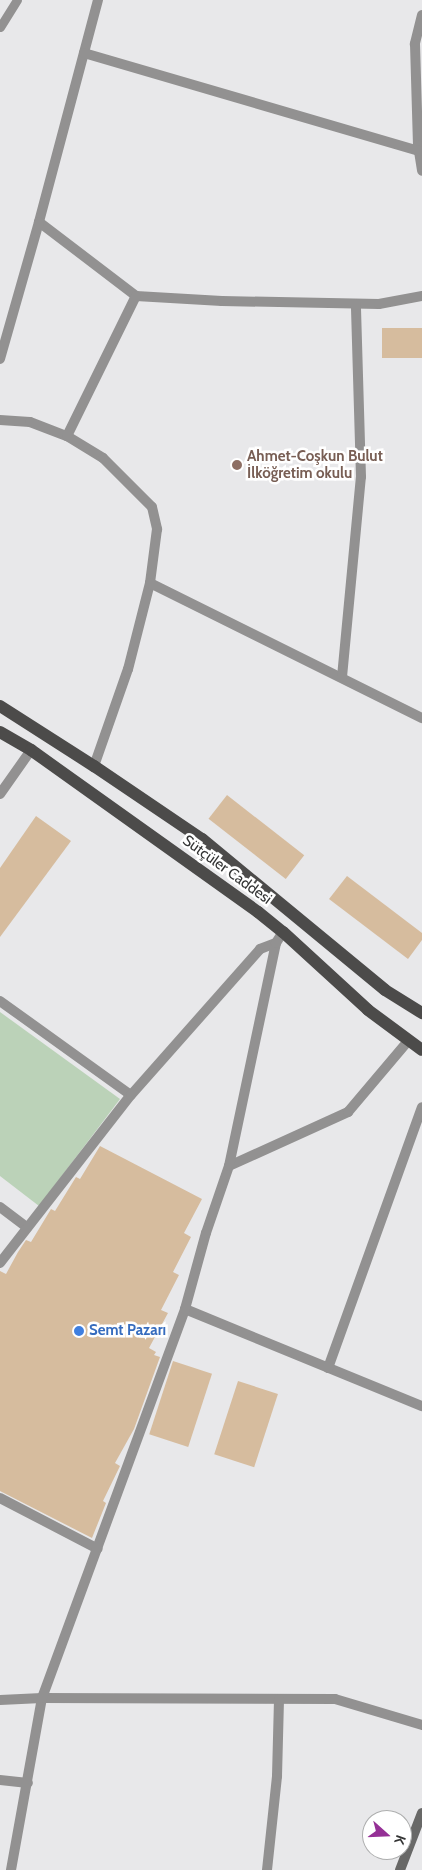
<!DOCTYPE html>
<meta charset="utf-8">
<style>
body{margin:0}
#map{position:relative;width:422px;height:1870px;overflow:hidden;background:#e8e8ea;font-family:Cabin,sans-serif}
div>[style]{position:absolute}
.green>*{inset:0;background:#bbd2b8}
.building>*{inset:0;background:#d6bc9e;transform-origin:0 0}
.lane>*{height:9px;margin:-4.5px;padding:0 4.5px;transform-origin:4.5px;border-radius:4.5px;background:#929191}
.street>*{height:10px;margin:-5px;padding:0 5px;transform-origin:5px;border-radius:5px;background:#929191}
.secondary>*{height:10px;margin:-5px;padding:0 5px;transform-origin:5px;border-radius:5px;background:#686867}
.primary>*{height:12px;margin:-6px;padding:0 6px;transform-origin:6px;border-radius:6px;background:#4c4b4a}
.dots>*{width:14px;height:14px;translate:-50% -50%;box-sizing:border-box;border:2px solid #fff;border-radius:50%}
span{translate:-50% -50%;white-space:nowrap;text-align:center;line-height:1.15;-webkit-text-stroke:5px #fff;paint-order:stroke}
.education-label{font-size:15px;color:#785e54;font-weight:700}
.left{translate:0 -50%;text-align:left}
.street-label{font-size:15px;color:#333434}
.shop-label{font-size:15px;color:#366cbe;font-weight:700}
.north{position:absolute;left:362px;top:1810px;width:50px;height:50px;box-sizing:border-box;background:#fff;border:1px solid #adaeae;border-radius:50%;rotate:110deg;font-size:14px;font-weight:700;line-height:20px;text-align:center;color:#333434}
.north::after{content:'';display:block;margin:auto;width:18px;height:22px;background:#953096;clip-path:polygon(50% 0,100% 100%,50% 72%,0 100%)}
</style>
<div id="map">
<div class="green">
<div style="clip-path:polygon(0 1012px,120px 1099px,39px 1206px,0 1176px)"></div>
</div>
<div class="building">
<div style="left:422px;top:328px;width:30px;height:40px;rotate:90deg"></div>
<div style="left:227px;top:795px;width:98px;height:30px;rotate:38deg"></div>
<div style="clip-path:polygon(36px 816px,71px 841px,0 937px,0 868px)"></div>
<div style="clip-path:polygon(347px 876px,422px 933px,422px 940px,408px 959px,329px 899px)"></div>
<div style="clip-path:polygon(100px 1146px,202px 1199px,184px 1233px,191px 1237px,173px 1272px,179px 1275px,161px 1310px,168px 1313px,149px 1348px,156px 1352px,154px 1355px,160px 1357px,134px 1429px,115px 1463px,120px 1466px,103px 1501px,106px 1503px,92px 1538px,0 1491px,0 1271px,6px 1274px,18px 1252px,26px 1240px,31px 1242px,51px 1209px,55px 1211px,76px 1177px,80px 1179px)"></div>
<div style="left:173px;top:1361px;width:41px;height:77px;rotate:18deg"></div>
<div style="left:238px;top:1381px;width:42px;height:77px;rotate:18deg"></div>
</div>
<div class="lane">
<div style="left:0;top:27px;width:32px;rotate:-58deg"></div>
</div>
<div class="street">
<div style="left:98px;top:0;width:230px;rotate:104.9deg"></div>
<div style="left:39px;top:222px;width:122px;rotate:37.3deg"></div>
<div style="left:136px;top:296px;width:86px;rotate:3.3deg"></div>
<div style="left:222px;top:301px;width:157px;rotate:1.1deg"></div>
<div style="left:379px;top:304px;width:44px;rotate:-10.5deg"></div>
<div style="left:422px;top:15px;width:30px;rotate:104deg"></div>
<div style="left:415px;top:44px;width:101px;rotate:88.3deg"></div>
<div style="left:418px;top:145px;width:26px;rotate:81deg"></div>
<div style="left:84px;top:53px;width:349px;rotate:16.3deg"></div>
<div style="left:0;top:359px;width:142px;rotate:-74.1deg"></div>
<div style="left:0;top:420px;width:30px;rotate:4deg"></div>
<div style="left:30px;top:422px;width:40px;rotate:21deg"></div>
<div style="left:67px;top:436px;width:42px;rotate:31.4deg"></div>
<div style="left:103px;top:458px;width:69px;rotate:45deg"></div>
<div style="left:152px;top:507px;width:23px;rotate:77deg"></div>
<div style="left:157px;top:529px;width:54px;rotate:97.4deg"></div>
<div style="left:150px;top:583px;width:89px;rotate:104.3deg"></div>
<div style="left:128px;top:669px;width:103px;rotate:109.3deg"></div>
<div style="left:67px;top:436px;width:156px;rotate:-63.8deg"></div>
<div style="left:150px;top:583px;width:304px;rotate:26.4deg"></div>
<div style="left:342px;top:677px;width:201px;rotate:-84.6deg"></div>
<div style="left:361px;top:477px;width:173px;rotate:-91.7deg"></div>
<div style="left:0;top:794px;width:54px;rotate:-54.8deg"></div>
<div style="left:0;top:1001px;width:161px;rotate:35.7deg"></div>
<div style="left:229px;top:1166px;width:131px;rotate:-24.4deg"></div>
<div style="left:348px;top:1112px;width:93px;rotate:-49.8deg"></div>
<div style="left:0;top:1207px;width:34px;rotate:37deg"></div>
<div style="left:0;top:1263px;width:213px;rotate:-52.1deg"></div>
<div style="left:131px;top:1095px;width:195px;rotate:-48.5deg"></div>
<div style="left:260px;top:949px;width:17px;rotate:-21deg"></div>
<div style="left:185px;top:1309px;width:256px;rotate:22.3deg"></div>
<div style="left:328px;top:1368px;width:277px;rotate:-70.2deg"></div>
<div style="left:0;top:1498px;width:110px;rotate:27.5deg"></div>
<div style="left:0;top:1700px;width:42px;rotate:-2.7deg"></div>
<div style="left:42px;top:1698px;width:293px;rotate:0.2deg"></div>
<div style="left:335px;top:1699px;width:91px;rotate:16.6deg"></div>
<div style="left:0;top:1780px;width:28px;rotate:6deg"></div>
<div style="left:11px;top:1870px;width:175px;rotate:-79.8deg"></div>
<div style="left:42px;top:1698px;width:414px;rotate:-69.8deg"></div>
<div style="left:185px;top:1309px;width:79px;rotate:-74.6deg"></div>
<div style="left:206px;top:1233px;width:71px;rotate:-71.1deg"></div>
<div style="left:229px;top:1166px;width:228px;rotate:-78.1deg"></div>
<div style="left:276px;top:943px;width:13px;rotate:-58deg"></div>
<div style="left:267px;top:1870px;width:95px;rotate:-83.9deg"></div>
<div style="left:277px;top:1776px;width:77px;rotate:-88.5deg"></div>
</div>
<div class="secondary">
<div style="left:400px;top:1870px;width:61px;rotate:-68.9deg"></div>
</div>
<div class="primary">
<div style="left:0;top:706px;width:112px;rotate:32.6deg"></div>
<div style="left:94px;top:766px;width:130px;rotate:34.1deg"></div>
<div style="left:202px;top:839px;width:237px;rotate:39.5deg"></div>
<div style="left:385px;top:990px;width:44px;rotate:31.9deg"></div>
<div style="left:0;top:732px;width:36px;rotate:30deg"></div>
<div style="left:31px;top:750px;width:279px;rotate:35.5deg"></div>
<div style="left:258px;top:912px;width:32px;rotate:39deg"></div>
<div style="left:283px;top:932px;width:115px;rotate:42.5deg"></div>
<div style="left:368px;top:1010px;width:67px;rotate:36.5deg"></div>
</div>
<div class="dots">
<div style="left:237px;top:465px;background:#8d6e63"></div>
<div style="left:79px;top:1331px;background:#3f7fe0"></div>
</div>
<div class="education-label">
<span class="left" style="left:247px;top:465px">Ahmet-Coşkun Bulut<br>İlköğretim okulu</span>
</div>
<div class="street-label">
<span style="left:227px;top:870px;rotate:36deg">Sütçüler Caddesi</span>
</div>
<div class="shop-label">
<span class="left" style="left:89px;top:1331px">Semt Pazarı</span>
</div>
<div class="north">K</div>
</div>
